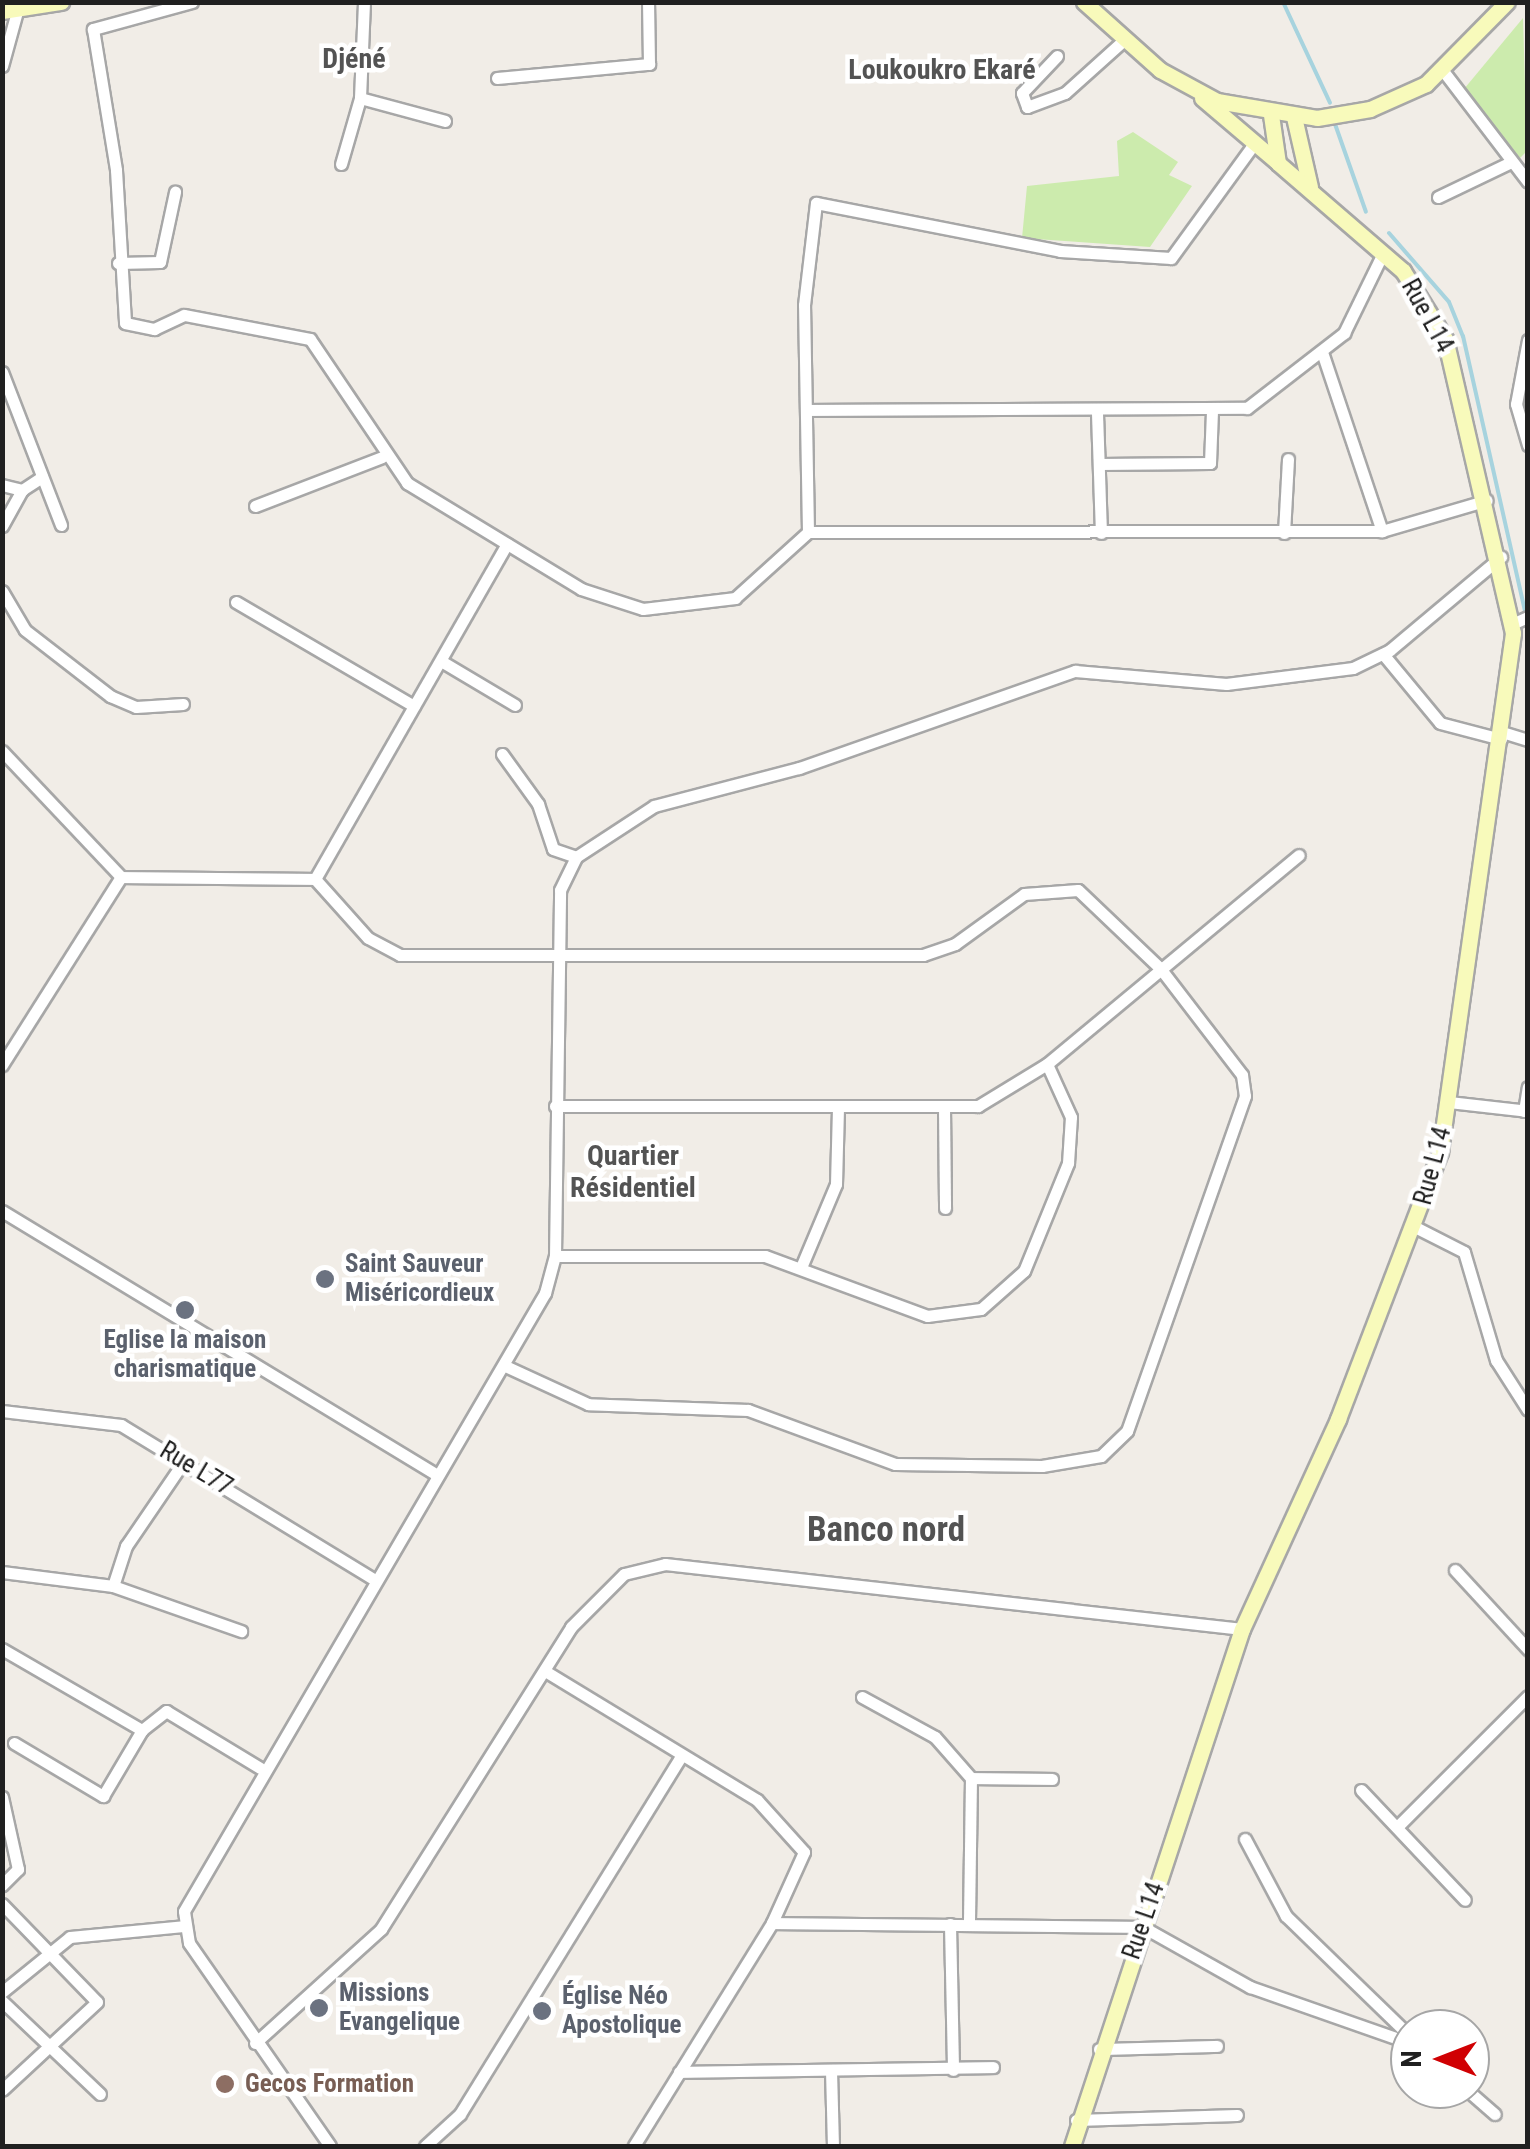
<!DOCTYPE html>
<meta charset="utf-8">
<style>
body{margin:0}
#map{position:relative;width:1530px;height:2149px;overflow:hidden;background:#f1ede7;font-family:"Roboto Condensed",sans-serif}
div>[style]{position:absolute}
.grass>*{inset:0;background:#ccebad}
.stream>*{height:4px;margin:-2px;padding:0 2px;transform-origin:2px;border-radius:2px;background:#a7d3de}
.roads{filter:drop-shadow(2px 0 #a7a7a7) drop-shadow(-2px 0 #a7a7a7) drop-shadow(0 2px #a7a7a7) drop-shadow(0 -2px #a7a7a7)}
.street>*{height:11px;margin:-5.5px;padding:0 5.5px;transform-origin:5.5px;border-radius:5.5px;background:#fff}
.secondary>*{height:15px;margin:-7.5px;padding:0 7.5px;transform-origin:7.5px;border-radius:7.5px;background:#f8fabb}
.dots>*{width:28px;height:28px;translate:-50% -50%;box-sizing:border-box;border:5px solid #fff;border-radius:50%}
span{translate:-50% -50%;white-space:nowrap;text-align:center;line-height:1.15;-webkit-text-stroke:9px #fff;paint-order:stroke}
.street-label{font-size:25px;color:#202020}
.worship-label{font-size:25px;color:#5b616d;font-weight:700}
.left{translate:0 -50%;text-align:left}
.education-label{font-size:25px;color:#785e54;font-weight:700}
.neighbourhood-label{font-size:28px;color:#535353;font-weight:700}
.district-label{font-size:35px;color:#535353;font-weight:700}
.frame{position:absolute;inset:0;border:5px solid #202020;pointer-events:none}
.north{position:absolute;left:1390px;top:2009px;width:100px;height:100px;box-sizing:border-box;background:#fff;border:2px solid #a6a6a6;border-radius:50%;rotate:270deg;font-size:28px;font-weight:700;line-height:40px;text-align:center;color:#202020}
.north::after{content:'';display:block;margin:auto;width:35px;height:45px;background:#d00003;clip-path:polygon(50% 0,100% 100%,50% 72%,0 100%)}
</style>
<div id="map">
<div class="grass">
<div style="clip-path:polygon(1523px 18px,1527px 151px,1520px 158px,1464px 89px)"></div>
<div style="clip-path:polygon(1133px 132px,1178px 162px,1169px 175px,1192px 186px,1150px 247px,1022px 238px,1027px 186px,1119px 176px,1117px 141px)"></div>
</div>
<div class="stream">
<div style="left:1283px;top:2px;width:111px;rotate:65deg"></div>
<div style="left:1335px;top:124px;width:93px;rotate:70.6deg"></div>
<div style="left:1389px;top:233px;width:91px;rotate:49deg"></div>
<div style="left:1449px;top:302px;width:37px;rotate:68deg"></div>
<div style="left:1463px;top:336px;width:283px;rotate:77.3deg"></div>
</div>
<div class="roads">
<div class="street">
<div style="left:192px;top:2px;width:103px;rotate:164.7deg"></div>
<div style="left:93px;top:29px;width:143px;rotate:80.7deg"></div>
<div style="left:116px;top:170px;width:153px;rotate:86.6deg"></div>
<div style="left:125px;top:323px;width:30px;rotate:12deg"></div>
<div style="left:154px;top:329px;width:33px;rotate:-25deg"></div>
<div style="left:184px;top:315px;width:128px;rotate:10.8deg"></div>
<div style="left:310px;top:339px;width:174px;rotate:56deg"></div>
<div style="left:407px;top:483px;width:204px;rotate:31.3deg"></div>
<div style="left:581px;top:589px;width:65px;rotate:17.9deg"></div>
<div style="left:643px;top:609px;width:93px;rotate:-6.8deg"></div>
<div style="left:735px;top:598px;width:98px;rotate:-42.1deg"></div>
<div style="left:808px;top:532px;width:227px;rotate:-91deg"></div>
<div style="left:804px;top:305px;width:103px;rotate:-83.3deg"></div>
<div style="left:816px;top:203px;width:249px;rotate:11.1deg"></div>
<div style="left:1060px;top:251px;width:111px;rotate:3.6deg"></div>
<div style="left:1171px;top:258px;width:140px;rotate:-54deg"></div>
<div style="left:1057px;top:56px;width:51px;rotate:133.4deg"></div>
<div style="left:1022px;top:93px;width:15px;rotate:70deg"></div>
<div style="left:1027px;top:107px;width:40px;rotate:-20.2deg"></div>
<div style="left:1065px;top:93px;width:81px;rotate:-42deg"></div>
<div style="left:2px;top:66px;width:60px;rotate:-74.6deg"></div>
<div style="left:1444px;top:72px;width:138px;rotate:52.6deg"></div>
<div style="left:497px;top:78px;width:153px;rotate:-5.3deg"></div>
<div style="left:649px;top:64px;width:62px;rotate:-90.9deg"></div>
<div style="left:360px;top:98px;width:88px;rotate:15.1deg"></div>
<div style="left:341px;top:164px;width:69px;rotate:-73.9deg"></div>
<div style="left:360px;top:98px;width:96px;rotate:-87.6deg"></div>
<div style="left:1438px;top:197px;width:81px;rotate:-25.6deg"></div>
<div style="left:118px;top:263px;width:42px;rotate:-1.4deg"></div>
<div style="left:160px;top:262px;width:72px;rotate:-77.9deg"></div>
<div style="left:1528px;top:340px;width:65px;rotate:100.6deg"></div>
<div style="left:1516px;top:404px;width:43px;rotate:73.7deg"></div>
<div style="left:1323px;top:355px;width:186px;rotate:71.5deg"></div>
<div style="left:2px;top:372px;width:164px;rotate:68.9deg"></div>
<div style="left:806px;top:410px;width:441px;rotate:-0.3deg"></div>
<div style="left:1247px;top:408px;width:123px;rotate:-37.7deg"></div>
<div style="left:1344px;top:333px;width:89px;rotate:-64deg"></div>
<div style="left:1097px;top:413px;width:120px;rotate:88.1deg"></div>
<div style="left:1099px;top:464px;width:111px;rotate:-0.5deg"></div>
<div style="left:1210px;top:463px;width:52px;rotate:-87.8deg"></div>
<div style="left:2px;top:485px;width:21px;rotate:14deg"></div>
<div style="left:255px;top:506px;width:136px;rotate:-21.1deg"></div>
<div style="left:2px;top:526px;width:41px;rotate:-60.9deg"></div>
<div style="left:22px;top:490px;width:24px;rotate:-33deg"></div>
<div style="left:808px;top:532px;width:574px;rotate:-0.1deg"></div>
<div style="left:1382px;top:531px;width:109px;rotate:-16.4deg"></div>
<div style="left:1284px;top:533px;width:74px;rotate:-86.9deg"></div>
<div style="left:2px;top:591px;width:45px;rotate:59.5deg"></div>
<div style="left:25px;top:630px;width:108px;rotate:37.8deg"></div>
<div style="left:110px;top:696px;width:28px;rotate:23deg"></div>
<div style="left:136px;top:707px;width:47px;rotate:-3.7deg"></div>
<div style="left:236px;top:602px;width:206px;rotate:30.3deg"></div>
<div style="left:1512px;top:624px;width:17px;rotate:-24deg"></div>
<div style="left:1383px;top:654px;width:89px;rotate:50.4deg"></div>
<div style="left:1440px;top:723px;width:63px;rotate:14.7deg"></div>
<div style="left:441px;top:661px;width:86px;rotate:30.7deg"></div>
<div style="left:1502px;top:732px;width:27px;rotate:17deg"></div>
<div style="left:2px;top:751px;width:173px;rotate:46.6deg"></div>
<div style="left:121px;top:877px;width:194px;rotate:0.6deg"></div>
<div style="left:315px;top:879px;width:79px;rotate:48.1deg"></div>
<div style="left:368px;top:938px;width:36px;rotate:28deg"></div>
<div style="left:400px;top:955px;width:523px"></div>
<div style="left:923px;top:955px;width:34px;rotate:-19deg"></div>
<div style="left:955px;top:944px;width:85px;rotate:-35.9deg"></div>
<div style="left:1024px;top:894px;width:54px;rotate:-4.2deg"></div>
<div style="left:1078px;top:890px;width:113px;rotate:43.6deg"></div>
<div style="left:1160px;top:968px;width:135px;rotate:52.5deg"></div>
<div style="left:1242px;top:1075px;width:21px;rotate:82deg"></div>
<div style="left:1245px;top:1096px;width:355px;rotate:109.4deg"></div>
<div style="left:1127px;top:1431px;width:36px;rotate:136deg"></div>
<div style="left:1101px;top:1456px;width:60px;rotate:170.4deg"></div>
<div style="left:1042px;top:1466px;width:147px;rotate:-179.2deg"></div>
<div style="left:895px;top:1464px;width:157px;rotate:-159.8deg"></div>
<div style="left:748px;top:1410px;width:160px;rotate:-177.9deg"></div>
<div style="left:588px;top:1404px;width:91px;rotate:-155.4deg"></div>
<div style="left:502px;top:754px;width:62px;rotate:54.2deg"></div>
<div style="left:538px;top:804px;width:47px;rotate:71.6deg"></div>
<div style="left:553px;top:849px;width:24px;rotate:19deg"></div>
<div style="left:315px;top:879px;width:386px;rotate:-60.2deg"></div>
<div style="left:2px;top:1065px;width:222px;rotate:-57.7deg"></div>
<div style="left:1449px;top:1102px;width:80px;rotate:6.5deg"></div>
<div style="left:555px;top:1106px;width:423px"></div>
<div style="left:978px;top:1106px;width:81px;rotate:-31.3deg"></div>
<div style="left:1047px;top:1064px;width:327px;rotate:-39.7deg"></div>
<div style="left:944px;top:1108px;width:100px;rotate:89.4deg"></div>
<div style="left:1524px;top:1111px;width:24px;rotate:-81deg"></div>
<div style="left:2px;top:1211px;width:509px;rotate:31.25deg"></div>
<div style="left:1415px;top:1227px;width:55px;rotate:27deg"></div>
<div style="left:1464px;top:1252px;width:113px;rotate:73.5deg"></div>
<div style="left:1496px;top:1360px;width:59px;rotate:57.4deg"></div>
<div style="left:555px;top:1256px;width:210px"></div>
<div style="left:765px;top:1256px;width:173px;rotate:20.3deg"></div>
<div style="left:927px;top:1316px;width:54px;rotate:-7.4deg"></div>
<div style="left:981px;top:1309px;width:57px;rotate:-41.5deg"></div>
<div style="left:1024px;top:1271px;width:117px;rotate:-67.8deg"></div>
<div style="left:1068px;top:1163px;width:46px;rotate:-86.3deg"></div>
<div style="left:1071px;top:1117px;width:58px;rotate:-114.4deg"></div>
<div style="left:802px;top:1265px;width:88px;rotate:-67.2deg"></div>
<div style="left:836px;top:1184px;width:78px;rotate:-88.5deg"></div>
<div style="left:2px;top:1411px;width:120px;rotate:6.7deg"></div>
<div style="left:121px;top:1425px;width:294px;rotate:31.4deg"></div>
<div style="left:184px;top:1461px;width:103px;rotate:124.3deg"></div>
<div style="left:126px;top:1546px;width:42px;rotate:108deg"></div>
<div style="left:113px;top:1586px;width:136px;rotate:19.4deg"></div>
<div style="left:1455px;top:1570px;width:108px;rotate:47.3deg"></div>
<div style="left:2px;top:1572px;width:112px;rotate:7.2deg"></div>
<div style="left:2px;top:1649px;width:162px;rotate:30.1deg"></div>
<div style="left:142px;top:1730px;width:31px;rotate:-38deg"></div>
<div style="left:166px;top:1711px;width:110px;rotate:31.2deg"></div>
<div style="left:545px;top:1671px;width:248px;rotate:31.3deg"></div>
<div style="left:757px;top:1800px;width:70px;rotate:47.9deg"></div>
<div style="left:804px;top:1852px;width:78px;rotate:114.3deg"></div>
<div style="left:772px;top:1923px;width:262px;rotate:121.8deg"></div>
<div style="left:862px;top:1697px;width:83px;rotate:28.7deg"></div>
<div style="left:935px;top:1737px;width:55px;rotate:48.7deg"></div>
<div style="left:971px;top:1778px;width:145px;rotate:90.8deg"></div>
<div style="left:14px;top:1743px;width:104px;rotate:30.8deg"></div>
<div style="left:103px;top:1796px;width:77px;rotate:-59.4deg"></div>
<div style="left:971px;top:1778px;width:81px;rotate:0.7deg"></div>
<div style="left:1361px;top:1790px;width:151px;rotate:46.6deg"></div>
<div style="left:2px;top:1797px;width:74px;rotate:77.5deg"></div>
<div style="left:18px;top:1869px;width:23px;rotate:135deg"></div>
<div style="left:1398px;top:1826px;width:184px;rotate:-45deg"></div>
<div style="left:1245px;top:1839px;width:87px;rotate:62deg"></div>
<div style="left:1286px;top:1916px;width:173px;rotate:44.1deg"></div>
<div style="left:2px;top:1904px;width:136px;rotate:45.9deg"></div>
<div style="left:97px;top:2002px;width:129px;rotate:137.2deg"></div>
<div style="left:772px;top:1923px;width:371px;rotate:0.6deg"></div>
<div style="left:1143px;top:1927px;width:123px;rotate:29.3deg"></div>
<div style="left:1250px;top:1987px;width:170px;rotate:19.3deg"></div>
<div style="left:950px;top:1924px;width:146px;rotate:88.8deg"></div>
<div style="left:2px;top:1992px;width:87px;rotate:-39deg"></div>
<div style="left:70px;top:1937px;width:116px;rotate:-5.5deg"></div>
<div style="left:2px;top:2001px;width:135px;rotate:43.5deg"></div>
<div style="left:255px;top:2043px;width:170px;rotate:-42.1deg"></div>
<div style="left:381px;top:1929px;width:357px;rotate:-57.8deg"></div>
<div style="left:571px;top:1627px;width:75px;rotate:-45deg"></div>
<div style="left:624px;top:1574px;width:42px;rotate:-13.7deg"></div>
<div style="left:665px;top:1564px;width:581px;rotate:6.43deg"></div>
<div style="left:1099px;top:2049px;width:118px;rotate:-1.5deg"></div>
<div style="left:831px;top:2070px;width:76px;rotate:88.5deg"></div>
<div style="left:679px;top:2072px;width:314px;rotate:-0.9deg"></div>
<div style="left:1466px;top:2089px;width:38px;rotate:41deg"></div>
<div style="left:1076px;top:2120px;width:161px;rotate:-1.8deg"></div>
<div style="left:330px;top:2146px;width:247px;rotate:-124.8deg"></div>
<div style="left:189px;top:1943px;width:32px;rotate:-99deg"></div>
<div style="left:184px;top:1911px;width:716px;rotate:-59.71deg"></div>
<div style="left:545px;top:1293px;width:38px;rotate:-75deg"></div>
<div style="left:555px;top:1256px;width:366px;rotate:-89.2deg"></div>
<div style="left:560px;top:890px;width:37px;rotate:-64deg"></div>
<div style="left:576px;top:857px;width:93px;rotate:-33.2deg"></div>
<div style="left:654px;top:806px;width:150px;rotate:-14.7deg"></div>
<div style="left:799px;top:768px;width:293px;rotate:-19.4deg"></div>
<div style="left:1075px;top:671px;width:152px;rotate:4.9deg"></div>
<div style="left:1226px;top:684px;width:128px;rotate:-7.2deg"></div>
<div style="left:1353px;top:668px;width:41px;rotate:-25.9deg"></div>
<div style="left:1390px;top:650px;width:145px;rotate:-40deg"></div>
<div style="left:425px;top:2146px;width:47px;rotate:-42.4deg"></div>
<div style="left:460px;top:2114px;width:422px;rotate:-58.3deg"></div>
</div>
<div class="secondary">
<div style="left:1084px;top:2px;width:102px;rotate:41.8deg"></div>
<div style="left:1160px;top:70px;width:65px;rotate:28.5deg"></div>
<div style="left:1217px;top:101px;width:101px;rotate:9.6deg"></div>
<div style="left:1317px;top:118px;width:54px;rotate:-9.6deg"></div>
<div style="left:1370px;top:109px;width:61px;rotate:-24.1deg"></div>
<div style="left:1426px;top:84px;width:115px;rotate:-45.4deg"></div>
<div style="left:2px;top:11px;width:60px;rotate:-8.7deg"></div>
<div style="left:1202px;top:98px;width:97px;rotate:40.4deg"></div>
<div style="left:1294px;top:117px;width:72px;rotate:77.1deg"></div>
<div style="left:1072px;top:2146px;width:544px;rotate:-71.8deg"></div>
<div style="left:1242px;top:1629px;width:231px;rotate:-65.4deg"></div>
<div style="left:1338px;top:1419px;width:286px;rotate:-69.1deg"></div>
<div style="left:1440px;top:1152px;width:524px;rotate:-81.99deg"></div>
<div style="left:1513px;top:633px;width:302px;rotate:-103deg"></div>
<div style="left:1445px;top:339px;width:80px;rotate:-121.7deg"></div>
<div style="left:1403px;top:271px;width:165px;rotate:-139.2deg"></div>
<div style="left:1278px;top:163px;width:49px;rotate:-98.3deg"></div>
</div>
</div>
<div class="dots">
<div style="left:325px;top:1279px;background:#6b7280"></div>
<div style="left:185px;top:1310px;background:#6b7280"></div>
<div style="left:319px;top:2008px;background:#6b7280"></div>
<div style="left:542px;top:2011px;background:#6b7280"></div>
<div style="left:225px;top:2084px;background:#8d6e63"></div>
</div>
<div class="street-label">
<span style="left:1427px;top:316px;rotate:61deg">Rue L14</span>
<span style="left:1433px;top:1166px;rotate:-75deg">Rue L14</span>
<span style="left:196px;top:1469px;rotate:31deg">Rue L77</span>
<span style="left:1144px;top:1921px;rotate:-71deg">Rue L14</span>
</div>
<div class="worship-label">
<span class="left" style="left:345px;top:1279px">Saint Sauveur<br>Miséricordieux</span>
<span style="left:185px;top:1355px">Eglise la maison<br>charismatique</span>
<span class="left" style="left:339px;top:2008px">Missions<br>Evangelique</span>
<span class="left" style="left:562px;top:2011px">Église Néo<br>Apostolique</span>
</div>
<div class="education-label">
<span class="left" style="left:245px;top:2084px">Gecos Formation</span>
</div>
<div class="neighbourhood-label">
<span style="left:354px;top:59px">Djéné</span>
<span style="left:942px;top:70px">Loukoukro Ekaré</span>
<span style="left:633px;top:1172px">Quartier<br>Résidentiel</span>
</div>
<div class="district-label">
<span style="left:886px;top:1530px">Banco nord</span>
</div>
<div class="frame"></div>
<div class="north">N</div>
</div>
